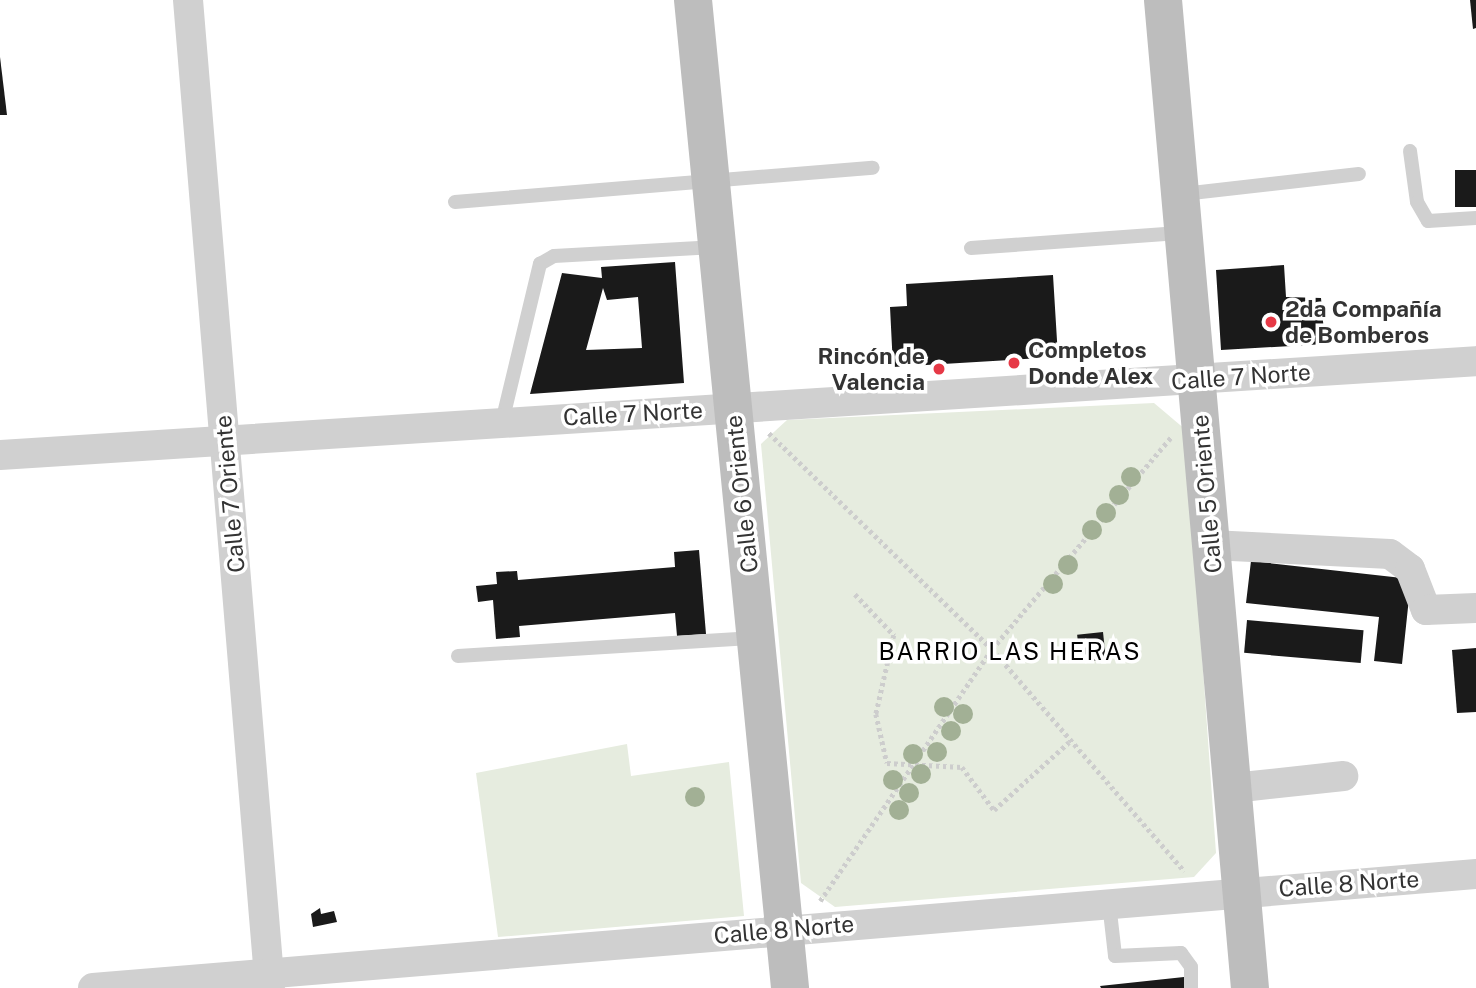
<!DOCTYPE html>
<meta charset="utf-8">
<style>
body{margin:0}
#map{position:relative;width:1476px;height:988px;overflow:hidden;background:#fff;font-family:"Public Sans",sans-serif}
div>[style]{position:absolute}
.green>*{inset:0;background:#e6ecdf}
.building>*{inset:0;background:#1a1a1a;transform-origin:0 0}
.path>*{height:4.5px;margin-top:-2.25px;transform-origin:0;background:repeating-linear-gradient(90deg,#cdcdcd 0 3.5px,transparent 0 7px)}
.lane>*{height:14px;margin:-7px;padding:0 7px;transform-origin:7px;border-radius:7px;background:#d0d0d0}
.street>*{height:30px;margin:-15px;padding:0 15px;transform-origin:15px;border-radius:15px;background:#d0d0d0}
.secondary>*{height:38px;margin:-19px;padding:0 19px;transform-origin:19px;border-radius:19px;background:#bdbdbd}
.trees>*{width:20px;height:20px;margin:-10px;border-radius:50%;background:#a2b095}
.dots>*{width:19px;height:19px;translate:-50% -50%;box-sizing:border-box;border:4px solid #fff;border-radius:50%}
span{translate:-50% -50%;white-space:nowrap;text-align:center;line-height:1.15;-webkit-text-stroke:7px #fff;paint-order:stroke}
.poi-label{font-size:23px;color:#333;font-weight:700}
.left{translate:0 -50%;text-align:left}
.right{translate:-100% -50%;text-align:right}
.street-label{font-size:23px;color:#333}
.neighbourhood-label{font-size:24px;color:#000;letter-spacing:2px}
</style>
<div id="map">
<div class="green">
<div style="clip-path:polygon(1154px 403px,1186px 430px,1216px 853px,1194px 877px,835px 907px,801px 883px,761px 444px,787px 420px)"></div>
<div style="clip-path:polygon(627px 744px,631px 776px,729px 762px,744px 916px,498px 937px,476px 773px)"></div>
</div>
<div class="building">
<div style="clip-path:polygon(1470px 0,1476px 0,1476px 28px,1473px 29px)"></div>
<div style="clip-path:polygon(0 57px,7px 115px,0 115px)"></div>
<div style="left:1476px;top:170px;width:37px;height:21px;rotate:90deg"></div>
<div style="clip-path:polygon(evenodd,675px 262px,684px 383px,530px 394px,562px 273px,602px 278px,601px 267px,675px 262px,603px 288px,607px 300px,638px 297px,642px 348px,586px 350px,603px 288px)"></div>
<div style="clip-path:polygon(1284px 265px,1286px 297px,1321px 298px,1325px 344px,1221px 350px,1216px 270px)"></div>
<div style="clip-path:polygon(1053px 275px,1058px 357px,893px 367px,890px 307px,907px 306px,906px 284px)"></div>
<div style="clip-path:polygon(699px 550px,706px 634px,677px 636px,675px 613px,519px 626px,520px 637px,496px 639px,493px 600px,478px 602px,476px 586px,497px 584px,496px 572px,517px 571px,518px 580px,675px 567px,674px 552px)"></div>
<div style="clip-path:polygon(1251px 561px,1411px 579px,1402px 664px,1374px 661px,1379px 617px,1246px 603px)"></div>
<div style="left:1247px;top:620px;width:117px;height:33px;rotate:5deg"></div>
<div style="left:1103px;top:632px;width:28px;height:26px;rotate:84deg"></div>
<div style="clip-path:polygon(1476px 648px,1476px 712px,1457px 713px,1452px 650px)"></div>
<div style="clip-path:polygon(320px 908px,321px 914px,334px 911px,337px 922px,313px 927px,311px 914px)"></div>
<div style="clip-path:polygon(1184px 977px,1185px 988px,1101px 988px,1100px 986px)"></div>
</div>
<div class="path">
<div style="left:769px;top:433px;width:310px;rotate:44.1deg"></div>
<div style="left:992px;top:649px;width:294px;rotate:49.1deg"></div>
<div style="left:855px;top:594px;width:57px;rotate:46.4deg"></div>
<div style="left:894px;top:635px;width:81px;rotate:102.8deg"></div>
<div style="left:876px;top:714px;width:50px;rotate:77.3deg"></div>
<div style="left:887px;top:763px;width:75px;rotate:3.1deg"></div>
<div style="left:962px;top:767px;width:54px;rotate:53.3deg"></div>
<div style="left:994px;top:810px;width:101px;rotate:-42.2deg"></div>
<div style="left:820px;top:901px;width:305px;rotate:-55.7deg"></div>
<div style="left:992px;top:649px;width:277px;rotate:-49.8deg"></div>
</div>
<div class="lane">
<div style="left:1410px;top:151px;width:51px;rotate:82.2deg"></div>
<div style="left:1417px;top:202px;width:22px;rotate:60deg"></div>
<div style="left:1428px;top:221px;width:48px;rotate:-3.6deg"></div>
<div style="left:1183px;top:194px;width:177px;rotate:-6.5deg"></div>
<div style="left:455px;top:202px;width:419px;rotate:-4.7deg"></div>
<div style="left:971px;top:248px;width:212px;rotate:-4.1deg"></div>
<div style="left:502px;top:422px;width:163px;rotate:-76.5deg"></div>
<div style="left:540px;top:264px;width:16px;rotate:-30deg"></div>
<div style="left:554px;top:256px;width:163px;rotate:-3.2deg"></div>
<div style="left:458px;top:656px;width:297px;rotate:-3.5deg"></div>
<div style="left:1109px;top:903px;width:53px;rotate:83.5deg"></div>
<div style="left:1115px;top:956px;width:66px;rotate:-2.6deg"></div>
<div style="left:1181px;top:953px;width:17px;rotate:54deg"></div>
<div style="left:1191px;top:967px;width:21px;rotate:90deg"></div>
</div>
<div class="street">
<div style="left:188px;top:0;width:991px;rotate:85.26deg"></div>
<div style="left:0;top:455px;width:1479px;rotate:-3.64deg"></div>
<div style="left:1211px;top:545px;width:179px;rotate:2.9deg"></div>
<div style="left:1390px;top:554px;width:25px;rotate:37deg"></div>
<div style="left:1410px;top:569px;width:44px;rotate:68.7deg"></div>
<div style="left:1426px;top:610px;width:50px;rotate:-2.3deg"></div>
<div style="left:1233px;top:788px;width:111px;rotate:-6.2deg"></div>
<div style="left:93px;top:988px;width:1388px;rotate:-4.71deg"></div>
</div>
<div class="secondary">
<div style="left:693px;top:0;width:993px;rotate:84.39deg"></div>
<div style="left:1163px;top:0;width:992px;rotate:84.97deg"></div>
</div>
<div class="trees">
<div style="left:1131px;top:477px"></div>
<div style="left:1119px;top:495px"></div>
<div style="left:1106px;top:513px"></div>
<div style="left:1092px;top:530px"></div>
<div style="left:1068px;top:565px"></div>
<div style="left:1053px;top:584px"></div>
<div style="left:944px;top:707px"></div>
<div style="left:963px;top:714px"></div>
<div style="left:951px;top:731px"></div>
<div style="left:937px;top:752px"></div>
<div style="left:913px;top:754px"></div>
<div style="left:921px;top:774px"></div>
<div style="left:893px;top:780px"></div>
<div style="left:909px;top:793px"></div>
<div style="left:695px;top:797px"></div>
<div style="left:899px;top:810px"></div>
</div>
<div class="dots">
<div style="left:1271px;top:322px;background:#e63946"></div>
<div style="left:1014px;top:363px;background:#e63946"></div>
<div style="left:939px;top:369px;background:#e63946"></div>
</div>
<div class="poi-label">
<span class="left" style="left:1285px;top:322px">2da Compañía<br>de Bomberos</span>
<span class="left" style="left:1028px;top:363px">Completos<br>Donde Alex</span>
<span class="right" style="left:925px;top:369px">Rincón de<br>Valencia</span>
</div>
<div class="street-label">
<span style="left:1241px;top:377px;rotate:-4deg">Calle 7 Norte</span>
<span style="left:633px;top:414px;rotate:-3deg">Calle 7 Norte</span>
<span style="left:230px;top:494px;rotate:-95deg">Calle 7 Oriente</span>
<span style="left:742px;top:494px;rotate:-96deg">Calle 6 Oriente</span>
<span style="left:1207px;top:494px;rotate:-95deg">Calle 5 Oriente</span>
<span style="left:1349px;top:884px;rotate:-4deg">Calle 8 Norte</span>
<span style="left:784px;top:930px;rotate:-5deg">Calle 8 Norte</span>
</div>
<div class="neighbourhood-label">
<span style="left:1010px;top:652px">BARRIO LAS HERAS</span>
</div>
</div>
